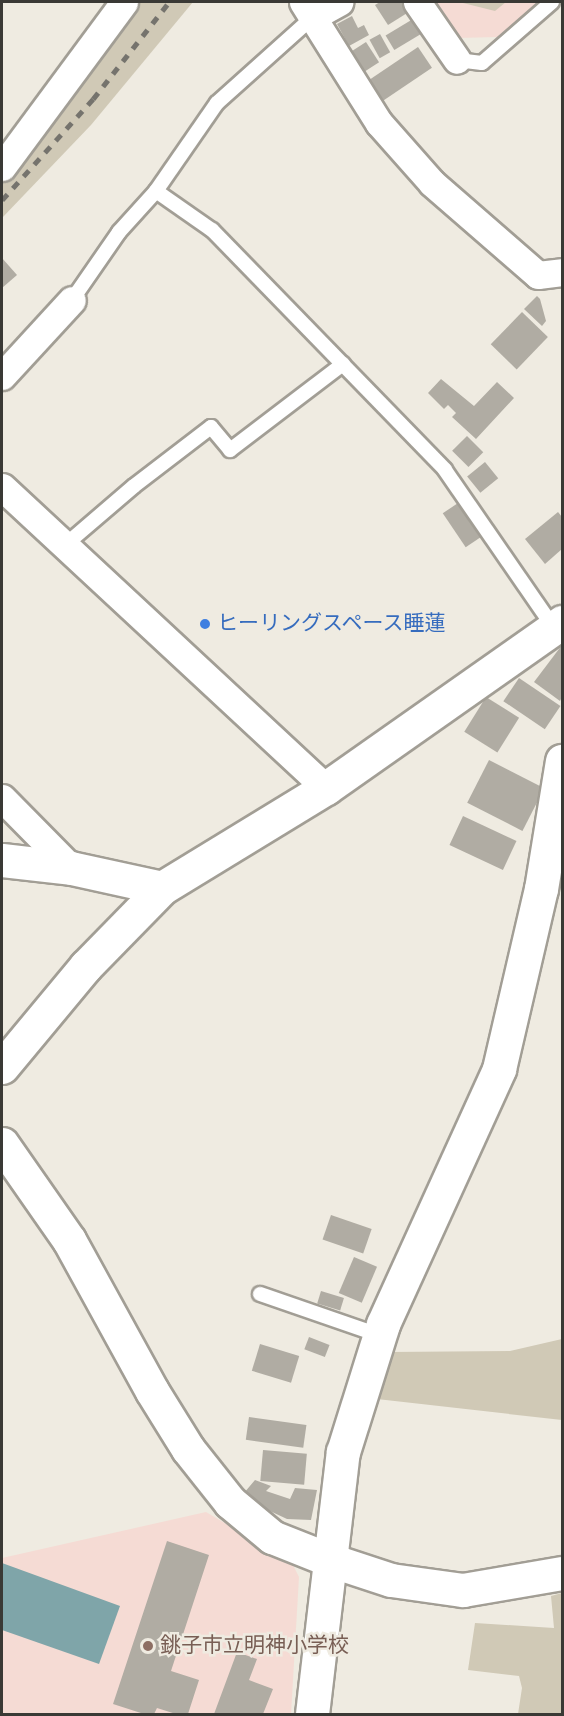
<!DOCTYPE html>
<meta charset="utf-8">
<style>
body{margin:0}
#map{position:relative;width:564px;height:1716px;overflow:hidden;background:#efebe1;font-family:"Alegreya Sans","Noto Sans JP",sans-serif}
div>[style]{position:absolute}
.education>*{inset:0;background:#f5dbd4}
.green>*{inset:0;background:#d0c9b6}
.water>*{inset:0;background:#7fa5a9}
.building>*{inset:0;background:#b0aca3;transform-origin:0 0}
.roads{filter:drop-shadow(2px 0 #a29e95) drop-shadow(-2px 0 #a29e95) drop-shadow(0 2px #a29e95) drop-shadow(0 -2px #a29e95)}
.lane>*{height:14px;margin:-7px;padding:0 7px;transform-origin:7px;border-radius:7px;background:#fff}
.street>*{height:27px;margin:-13.5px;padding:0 13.5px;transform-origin:13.5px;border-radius:13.5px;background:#fff}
.secondary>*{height:33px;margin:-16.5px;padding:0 16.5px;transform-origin:16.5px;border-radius:16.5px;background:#fff}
.rail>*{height:4.5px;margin-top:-2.25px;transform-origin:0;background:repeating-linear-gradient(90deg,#75736d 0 8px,transparent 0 16px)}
.dots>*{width:16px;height:16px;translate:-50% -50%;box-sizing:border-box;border:3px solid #efebe1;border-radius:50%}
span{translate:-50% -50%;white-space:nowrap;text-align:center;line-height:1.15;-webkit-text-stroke:5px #efebe1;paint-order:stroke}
.shop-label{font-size:21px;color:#366cbe}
.left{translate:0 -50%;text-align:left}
.education-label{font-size:21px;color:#785e54}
.frame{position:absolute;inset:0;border:3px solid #3a3935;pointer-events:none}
</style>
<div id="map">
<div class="education">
<div style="clip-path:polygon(433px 2px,540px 2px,499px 37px,456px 38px)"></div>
<div style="clip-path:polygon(206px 1512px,292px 1563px,299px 1577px,291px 1714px,2px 1714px,2px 1558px)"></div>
</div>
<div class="green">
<div style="clip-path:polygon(131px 2px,193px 2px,91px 125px,2px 218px,2px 180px)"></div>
<div style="clip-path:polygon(459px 2px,506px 2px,495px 11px)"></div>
<div style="clip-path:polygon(562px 1339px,562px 1420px,368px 1398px,389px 1352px,510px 1351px)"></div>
<div style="clip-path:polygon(562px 1593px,562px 1714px,518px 1714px,522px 1688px,519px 1676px,468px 1670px,475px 1623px,554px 1628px,551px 1596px)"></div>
</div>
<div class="water">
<div style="clip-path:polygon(2px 1563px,120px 1606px,99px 1664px,2px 1630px)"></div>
</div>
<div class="building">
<div style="clip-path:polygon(380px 2px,407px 2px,412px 10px,388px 25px,375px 5px)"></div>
<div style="clip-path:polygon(352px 16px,358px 28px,364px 25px,369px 35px,349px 46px,337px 24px)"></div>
<div style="left:413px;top:19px;width:17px;height:32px;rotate:59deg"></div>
<div style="left:380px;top:34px;width:21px;height:12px;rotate:61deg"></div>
<div style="left:366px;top:42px;width:24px;height:18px;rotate:57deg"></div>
<div style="left:418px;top:47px;width:25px;height:59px;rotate:56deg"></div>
<div style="clip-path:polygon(2px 258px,17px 275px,2px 288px)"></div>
<div style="clip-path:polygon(537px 296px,540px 299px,546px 321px,542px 326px,524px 309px)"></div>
<div style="left:522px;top:312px;width:36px;height:45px;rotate:44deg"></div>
<div style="clip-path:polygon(441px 379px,474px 406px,497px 382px,514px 398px,476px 439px,452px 417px,456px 413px,448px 405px,444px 409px,428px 393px)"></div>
<div style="left:467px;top:436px;width:23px;height:21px;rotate:45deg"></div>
<div style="left:485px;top:462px;width:21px;height:23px;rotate:51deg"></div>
<div style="left:461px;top:501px;width:41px;height:22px;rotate:56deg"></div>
<div style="clip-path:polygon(558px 512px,562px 517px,562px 549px,545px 564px,525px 539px)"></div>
<div style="clip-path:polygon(562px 645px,562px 697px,560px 701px,534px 682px)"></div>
<div style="left:519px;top:678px;width:50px;height:28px;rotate:34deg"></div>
<div style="left:486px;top:697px;width:39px;height:41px;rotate:32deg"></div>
<div style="left:489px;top:760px;width:62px;height:48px;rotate:27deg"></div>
<div style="left:463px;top:816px;width:59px;height:32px;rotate:25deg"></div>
<div style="left:331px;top:1215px;width:43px;height:26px;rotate:19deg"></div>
<div style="left:354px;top:1257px;width:25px;height:39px;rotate:23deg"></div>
<div style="left:321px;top:1291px;width:24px;height:13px;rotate:17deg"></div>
<div style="left:309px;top:1337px;width:22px;height:13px;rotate:21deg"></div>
<div style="left:260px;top:1344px;width:41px;height:28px;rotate:17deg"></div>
<div style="left:249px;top:1417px;width:58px;height:23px;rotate:8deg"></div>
<div style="left:263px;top:1450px;width:44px;height:31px;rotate:5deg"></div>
<div style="clip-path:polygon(255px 1480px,271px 1486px,266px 1491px,290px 1499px,295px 1488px,317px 1490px,311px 1520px,287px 1519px,255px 1504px,244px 1493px)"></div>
<div style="clip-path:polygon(167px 1541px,209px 1555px,171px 1671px,199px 1680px,188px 1714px,176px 1714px,157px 1708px,154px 1714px,144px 1714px,113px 1704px)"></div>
<div style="clip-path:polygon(237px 1652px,257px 1659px,249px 1680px,273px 1689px,263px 1714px,214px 1714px)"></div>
</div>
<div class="roads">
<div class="lane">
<div style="left:457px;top:60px;width:25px;rotate:7deg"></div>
<div style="left:482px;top:63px;width:93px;rotate:-41.1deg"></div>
<div style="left:156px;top:191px;width:68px;rotate:34.9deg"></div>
<div style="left:212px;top:230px;width:334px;rotate:45.8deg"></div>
<div style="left:445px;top:470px;width:192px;rotate:55.4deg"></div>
<div style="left:72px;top:300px;width:83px;rotate:-55.3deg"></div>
<div style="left:119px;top:232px;width:55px;rotate:-47.9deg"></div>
<div style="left:156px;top:191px;width:107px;rotate:-55.3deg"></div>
<div style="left:217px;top:103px;width:130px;rotate:-41.9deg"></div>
<div style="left:64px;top:546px;width:92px;rotate:-40.6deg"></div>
<div style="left:134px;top:486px;width:97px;rotate:-37.5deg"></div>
<div style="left:211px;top:427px;width:30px;rotate:50deg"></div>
<div style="left:230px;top:450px;width:142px;rotate:-37.3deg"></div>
<div style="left:260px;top:1294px;width:126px;rotate:19deg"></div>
</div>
<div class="street">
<div style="left:303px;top:2px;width:143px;rotate:57.9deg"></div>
<div style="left:379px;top:123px;width:80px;rotate:48.5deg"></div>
<div style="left:432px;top:183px;width:140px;rotate:41deg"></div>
<div style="left:538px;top:275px;width:24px;rotate:-7deg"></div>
<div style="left:417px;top:2px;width:70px;rotate:55.4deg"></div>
<div style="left:314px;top:16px;width:29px;rotate:-29deg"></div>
<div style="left:2px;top:167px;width:205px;rotate:-53.5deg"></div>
<div style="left:2px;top:376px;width:103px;rotate:-47.4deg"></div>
<div style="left:2px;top:487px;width:442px;rotate:42.9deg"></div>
<div style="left:2px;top:798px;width:98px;rotate:45.4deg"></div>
</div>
<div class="secondary">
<div style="left:2px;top:860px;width:69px;rotate:6.6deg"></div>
<div style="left:71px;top:868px;width:93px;rotate:12.4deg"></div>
<div style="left:2px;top:1067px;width:131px;rotate:-50.3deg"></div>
<div style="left:86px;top:966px;width:109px;rotate:-45.7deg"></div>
<div style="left:162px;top:888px;width:192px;rotate:-31.4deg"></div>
<div style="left:326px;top:788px;width:289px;rotate:-35.1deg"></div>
<div style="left:2px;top:1144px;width:117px;rotate:55.1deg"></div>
<div style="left:69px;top:1240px;width:172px;rotate:61.2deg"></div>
<div style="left:152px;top:1391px;width:68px;rotate:58.2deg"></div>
<div style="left:188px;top:1449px;width:68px;rotate:51.6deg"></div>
<div style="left:230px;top:1502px;width:55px;rotate:39.8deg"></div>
<div style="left:272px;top:1537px;width:62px;rotate:21.6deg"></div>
<div style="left:330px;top:1560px;width:64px;rotate:18.2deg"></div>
<div style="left:391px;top:1580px;width:73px;rotate:7.9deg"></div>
<div style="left:463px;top:1590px;width:100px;rotate:-9.7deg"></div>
<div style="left:312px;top:1714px;width:264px;rotate:-83.3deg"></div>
<div style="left:343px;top:1452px;width:134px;rotate:-72.6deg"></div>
<div style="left:383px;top:1324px;width:280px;rotate:-65.5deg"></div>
<div style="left:499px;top:1069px;width:185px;rotate:-76.9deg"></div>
<div style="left:541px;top:889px;width:130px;rotate:-80.7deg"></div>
</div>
</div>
<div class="rail">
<div style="left:2px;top:200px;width:136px;rotate:-48deg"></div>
<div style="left:93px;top:99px;width:123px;rotate:-51.9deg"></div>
</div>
<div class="dots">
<div style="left:205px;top:624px;background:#3f7fe0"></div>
<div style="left:148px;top:1646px;background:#8d6e63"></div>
</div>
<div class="shop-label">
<span class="left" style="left:217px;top:624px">ヒーリングスペース睡蓮</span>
</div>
<div class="education-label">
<span class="left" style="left:160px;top:1646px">銚子市立明神小学校</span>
</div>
<div class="frame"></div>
</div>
